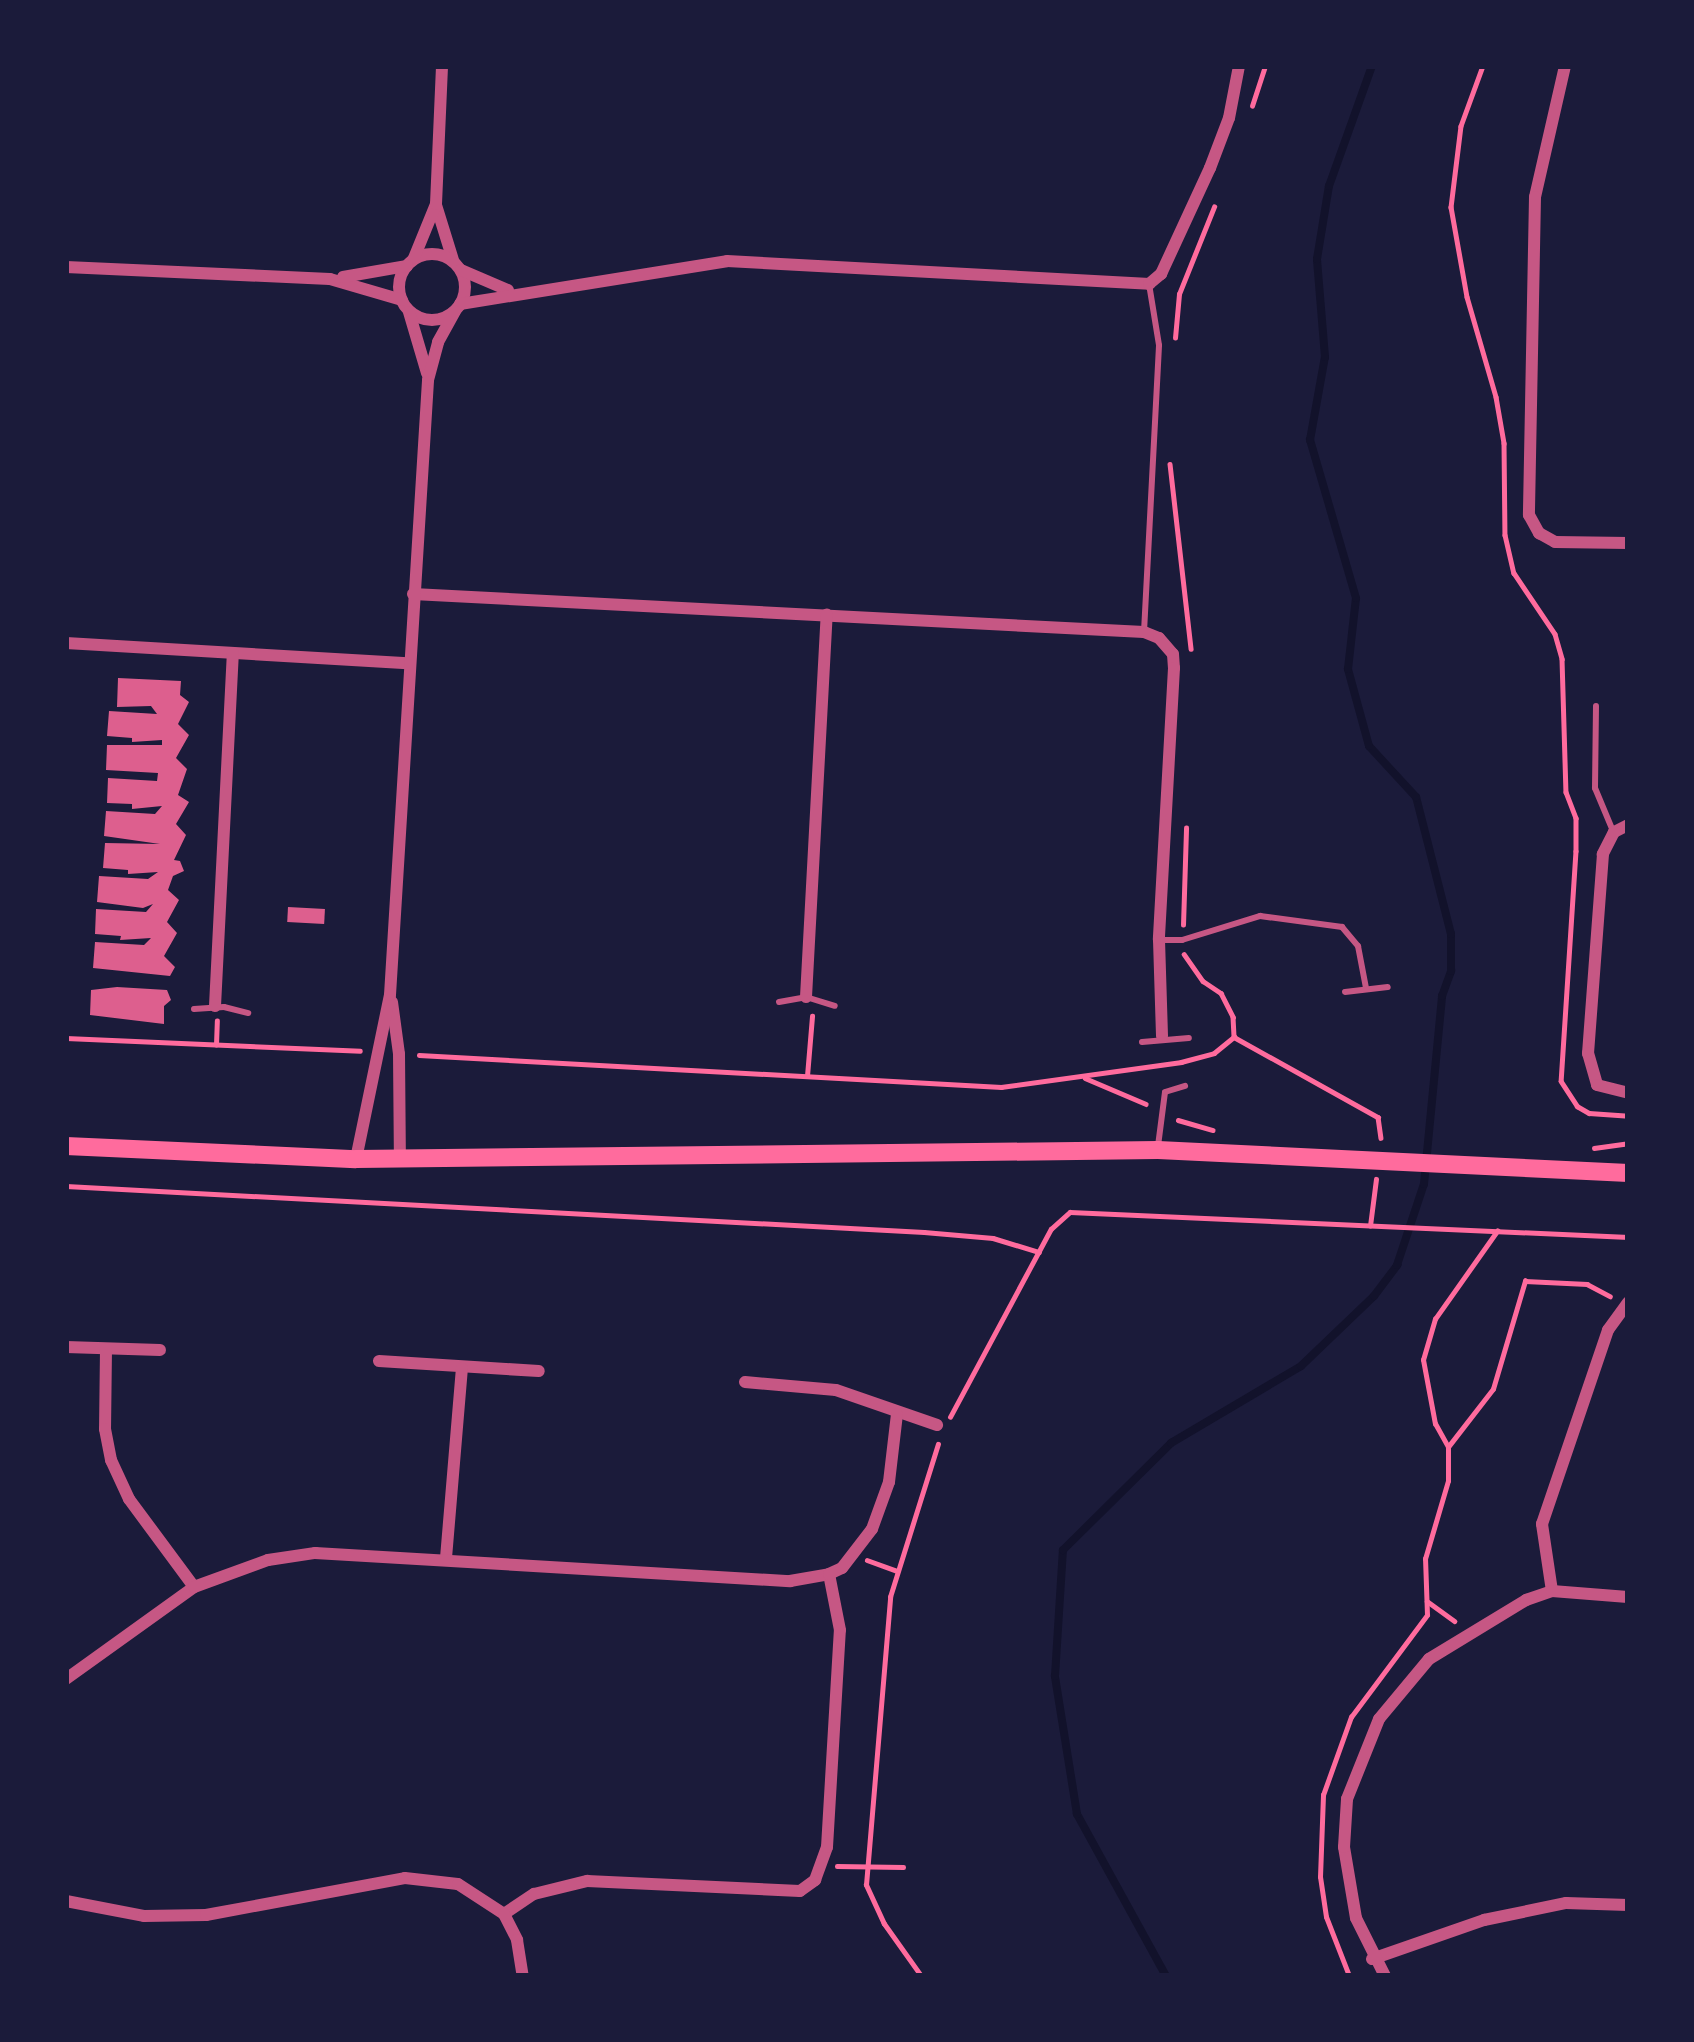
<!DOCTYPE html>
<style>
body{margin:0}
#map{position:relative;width:1694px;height:2042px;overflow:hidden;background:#1b1b3a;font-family:Roboto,sans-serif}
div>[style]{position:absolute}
.stream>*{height:8px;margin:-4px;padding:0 4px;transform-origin:4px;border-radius:4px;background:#12122b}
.building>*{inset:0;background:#dd5f8e;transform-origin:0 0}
.path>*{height:4.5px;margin:-2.25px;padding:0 2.25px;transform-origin:2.25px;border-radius:2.25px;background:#ff6b9d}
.service>*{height:6px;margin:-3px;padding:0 3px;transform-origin:3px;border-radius:3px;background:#c65784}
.minor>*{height:12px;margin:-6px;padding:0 6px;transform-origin:6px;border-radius:6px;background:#c65784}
.minor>.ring{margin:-6px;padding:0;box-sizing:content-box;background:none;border:12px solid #c65784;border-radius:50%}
.secondary>*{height:18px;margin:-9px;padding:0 9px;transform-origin:9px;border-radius:9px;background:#ff6b9d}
span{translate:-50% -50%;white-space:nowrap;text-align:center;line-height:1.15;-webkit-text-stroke:9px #1b1b3a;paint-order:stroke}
.frame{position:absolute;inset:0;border:69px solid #1b1b3a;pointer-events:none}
</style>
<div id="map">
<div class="stream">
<div style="left:1166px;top:1976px;width:185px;rotate:-118.8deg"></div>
<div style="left:1077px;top:1814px;width:140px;rotate:-99.1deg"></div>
<div style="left:1055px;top:1676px;width:126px;rotate:-86.4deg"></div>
<div style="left:1063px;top:1550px;width:152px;rotate:-44.7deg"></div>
<div style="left:1171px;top:1443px;width:151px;rotate:-30.6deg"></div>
<div style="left:1301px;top:1366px;width:101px;rotate:-43.8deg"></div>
<div style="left:1374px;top:1296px;width:39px;rotate:-53deg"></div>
<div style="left:1397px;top:1265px;width:85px;rotate:-71.6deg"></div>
<div style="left:1424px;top:1184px;width:189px;rotate:-84.5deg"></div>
<div style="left:1442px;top:996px;width:27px;rotate:-70deg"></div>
<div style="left:1451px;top:971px;width:37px;rotate:-90deg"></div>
<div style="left:1451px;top:934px;width:141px;rotate:-104.3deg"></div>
<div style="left:1416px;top:797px;width:69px;rotate:-132.7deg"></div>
<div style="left:1369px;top:746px;width:80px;rotate:-105.3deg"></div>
<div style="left:1348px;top:669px;width:71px;rotate:-83.6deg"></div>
<div style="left:1356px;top:598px;width:165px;rotate:-106.2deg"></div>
<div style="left:1310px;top:440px;width:84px;rotate:-79.8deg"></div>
<div style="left:1325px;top:357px;width:98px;rotate:-94.7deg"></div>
<div style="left:1317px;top:259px;width:74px;rotate:-80.7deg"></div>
<div style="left:1329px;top:186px;width:127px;rotate:-70.3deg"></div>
</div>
<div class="building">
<div style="clip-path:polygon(118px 678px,181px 681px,180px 695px,189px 702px,178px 724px,189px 735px,176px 758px,187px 769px,178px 795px,189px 802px,176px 824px,186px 835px,174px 860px,180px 861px,184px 871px,173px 876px,168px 890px,179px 900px,167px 922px,177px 933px,164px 956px,175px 967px,170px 976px,93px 968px,95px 942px,144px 945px,151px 938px,120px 940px,121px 936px,95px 934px,96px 909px,146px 912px,153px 904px,143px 908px,97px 902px,99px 876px,148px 879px,158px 872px,128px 874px,128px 870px,103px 868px,105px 843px,160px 844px,104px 836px,106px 811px,155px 814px,162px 806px,132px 809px,132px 804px,107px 803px,108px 778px,157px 781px,158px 773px,106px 770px,107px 745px,162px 745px,162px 740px,132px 742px,132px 738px,107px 736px,109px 711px,157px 714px,151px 706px,117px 707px)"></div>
<div style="left:288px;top:907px;width:37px;height:15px;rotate:3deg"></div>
<div style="clip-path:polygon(117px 987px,167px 990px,171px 1000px,164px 1006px,164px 1024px,90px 1015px,91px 990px)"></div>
</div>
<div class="path">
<div style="left:1483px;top:66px;width:64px;rotate:110.1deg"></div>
<div style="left:1461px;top:126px;width:82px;rotate:97deg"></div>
<div style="left:1451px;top:207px;width:91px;rotate:79.9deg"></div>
<div style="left:1467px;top:297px;width:104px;rotate:73.8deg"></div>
<div style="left:1496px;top:397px;width:47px;rotate:80.1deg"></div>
<div style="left:1504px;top:443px;width:92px;rotate:89.4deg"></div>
<div style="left:1505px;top:535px;width:39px;rotate:77deg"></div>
<div style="left:1514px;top:573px;width:73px;rotate:56.1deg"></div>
<div style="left:1555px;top:634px;width:26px;rotate:74deg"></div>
<div style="left:1562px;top:659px;width:133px;rotate:88.3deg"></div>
<div style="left:1566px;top:792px;width:28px;rotate:69deg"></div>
<div style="left:1576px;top:818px;width:33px;rotate:90deg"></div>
<div style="left:1576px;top:851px;width:230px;rotate:93.7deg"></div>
<div style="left:1561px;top:1081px;width:30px;rotate:57deg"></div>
<div style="left:1577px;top:1106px;width:14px;rotate:30deg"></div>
<div style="left:1589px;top:1113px;width:39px;rotate:4deg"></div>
<div style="left:1252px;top:106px;width:42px;rotate:-72deg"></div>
<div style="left:1175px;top:338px;width:44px;rotate:-84.8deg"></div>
<div style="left:1179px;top:294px;width:94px;rotate:-68.1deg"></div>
<div style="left:1170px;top:464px;width:186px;rotate:83.5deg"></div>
<div style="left:1183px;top:925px;width:97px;rotate:-88.2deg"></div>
<div style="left:1184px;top:954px;width:33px;rotate:55deg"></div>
<div style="left:1203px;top:981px;width:22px;rotate:34deg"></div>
<div style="left:1221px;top:993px;width:27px;rotate:63deg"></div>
<div style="left:1233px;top:1017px;width:20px;rotate:87deg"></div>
<div style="left:1234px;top:1037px;width:165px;rotate:29.1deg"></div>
<div style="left:1378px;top:1117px;width:21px;rotate:82deg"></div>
<div style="left:66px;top:1038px;width:294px;rotate:2.5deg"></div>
<div style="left:216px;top:1045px;width:24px;rotate:-88deg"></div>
<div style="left:419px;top:1055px;width:583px;rotate:3.15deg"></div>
<div style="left:1001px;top:1087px;width:182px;rotate:-7.9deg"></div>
<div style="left:1181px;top:1062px;width:34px;rotate:-15deg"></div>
<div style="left:1214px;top:1053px;width:26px;rotate:-39deg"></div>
<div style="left:807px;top:1076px;width:60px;rotate:-85.2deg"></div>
<div style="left:1085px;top:1078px;width:66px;rotate:23.1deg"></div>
<div style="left:1178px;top:1120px;width:36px;rotate:16deg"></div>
<div style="left:1594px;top:1148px;width:34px;rotate:-8deg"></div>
<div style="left:66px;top:1186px;width:859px;rotate:3.07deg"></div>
<div style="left:924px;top:1232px;width:69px;rotate:5deg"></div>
<div style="left:993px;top:1238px;width:48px;rotate:16.9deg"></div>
<div style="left:1370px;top:1226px;width:47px;rotate:-82.7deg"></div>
<div style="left:950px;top:1417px;width:213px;rotate:-61.8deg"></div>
<div style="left:1051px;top:1229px;width:25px;rotate:-42deg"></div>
<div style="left:1070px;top:1212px;width:559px;rotate:2.57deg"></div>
<div style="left:1448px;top:1447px;width:73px;rotate:-52.2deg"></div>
<div style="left:1493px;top:1389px;width:113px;rotate:-73.5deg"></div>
<div style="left:1525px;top:1281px;width:62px;rotate:2.8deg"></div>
<div style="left:1587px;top:1284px;width:26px;rotate:28deg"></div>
<div style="left:867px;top:1560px;width:30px;rotate:20deg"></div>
<div style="left:1427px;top:1601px;width:34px;rotate:36deg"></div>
<div style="left:837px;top:1866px;width:66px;rotate:0.9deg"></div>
<div style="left:921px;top:1976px;width:64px;rotate:-125.4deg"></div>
<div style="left:884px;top:1924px;width:43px;rotate:-114.8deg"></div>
<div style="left:866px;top:1885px;width:289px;rotate:-85.2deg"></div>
<div style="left:890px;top:1597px;width:160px;rotate:-72.6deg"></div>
<div style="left:1349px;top:1976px;width:63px;rotate:-111.3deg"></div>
<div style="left:1326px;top:1917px;width:40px;rotate:-98.5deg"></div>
<div style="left:1320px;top:1877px;width:82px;rotate:-87.9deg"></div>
<div style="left:1323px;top:1795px;width:83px;rotate:-70.3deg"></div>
<div style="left:1351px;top:1717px;width:127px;rotate:-53.3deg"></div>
<div style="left:1427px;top:1615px;width:56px;rotate:-92deg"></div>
<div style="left:1425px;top:1559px;width:81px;rotate:-73.6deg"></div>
<div style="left:1448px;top:1481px;width:34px;rotate:-90deg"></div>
<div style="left:1448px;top:1447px;width:26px;rotate:-119deg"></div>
<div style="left:1435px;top:1424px;width:65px;rotate:-100.6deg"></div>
<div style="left:1423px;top:1360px;width:43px;rotate:-73.7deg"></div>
<div style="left:1435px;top:1319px;width:108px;rotate:-54.8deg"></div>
</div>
<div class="service">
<div style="left:1144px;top:632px;width:287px;rotate:-87deg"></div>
<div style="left:1159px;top:345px;width:62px;rotate:-99.3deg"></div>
<div style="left:1596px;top:706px;width:82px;rotate:90.7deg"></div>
<div style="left:1595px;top:788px;width:47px;rotate:67.3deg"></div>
<div style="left:1160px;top:940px;width:22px"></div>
<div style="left:1182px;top:940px;width:82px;rotate:-17.1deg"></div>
<div style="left:1260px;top:916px;width:83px;rotate:7.6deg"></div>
<div style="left:1342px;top:927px;width:25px;rotate:50deg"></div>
<div style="left:1358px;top:946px;width:43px;rotate:79.2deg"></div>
<div style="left:1345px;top:992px;width:43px;rotate:-6.6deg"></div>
<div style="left:779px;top:1002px;width:27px;rotate:-10deg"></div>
<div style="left:806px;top:997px;width:30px;rotate:17deg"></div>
<div style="left:194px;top:1009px;width:30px;rotate:-4deg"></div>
<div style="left:224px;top:1007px;width:25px;rotate:14deg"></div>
<div style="left:1142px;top:1042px;width:47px;rotate:-4.9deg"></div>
<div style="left:1158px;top:1146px;width:54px;rotate:-82.6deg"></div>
<div style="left:1165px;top:1092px;width:21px;rotate:-17deg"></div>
</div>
<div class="minor">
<div style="left:1565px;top:66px;width:134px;rotate:102.9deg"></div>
<div style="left:1535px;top:197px;width:318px;rotate:91.1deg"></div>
<div style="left:1529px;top:515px;width:21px;rotate:61deg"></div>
<div style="left:1539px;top:533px;width:18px;rotate:29deg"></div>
<div style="left:1555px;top:542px;width:73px;rotate:0.8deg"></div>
<div style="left:436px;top:205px;width:58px;rotate:72.8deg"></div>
<div class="ring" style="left:399px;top:254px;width:54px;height:54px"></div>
<div style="left:414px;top:258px;width:58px;rotate:-67.8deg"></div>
<div style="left:436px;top:204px;width:138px;rotate:-87.5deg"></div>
<div style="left:66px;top:267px;width:264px;rotate:2.6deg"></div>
<div style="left:330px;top:279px;width:75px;rotate:16.3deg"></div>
<div style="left:461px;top:270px;width:51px;rotate:23.1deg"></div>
<div style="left:343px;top:277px;width:65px;rotate:-9.8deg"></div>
<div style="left:460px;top:304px;width:270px;rotate:-9.1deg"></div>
<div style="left:727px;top:261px;width:423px;rotate:3.1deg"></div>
<div style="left:1149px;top:284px;width:16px;rotate:-40deg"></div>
<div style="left:1161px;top:274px;width:117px;rotate:-65.2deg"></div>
<div style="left:1210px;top:168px;width:53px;rotate:-69.2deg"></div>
<div style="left:1229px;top:118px;width:53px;rotate:-79.1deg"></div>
<div style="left:409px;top:312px;width:64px;rotate:73.6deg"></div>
<div style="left:413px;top:594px;width:732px;rotate:2.98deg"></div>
<div style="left:1144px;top:632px;width:16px;rotate:22deg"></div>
<div style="left:1159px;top:638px;width:21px;rotate:49deg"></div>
<div style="left:1173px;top:654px;width:14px;rotate:86deg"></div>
<div style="left:1174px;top:668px;width:272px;rotate:93.2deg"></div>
<div style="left:1159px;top:940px;width:96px;rotate:88.2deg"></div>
<div style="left:66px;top:643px;width:342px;rotate:3.4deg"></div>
<div style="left:1628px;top:825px;width:16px;rotate:153deg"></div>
<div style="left:1614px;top:832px;width:25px;rotate:117deg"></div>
<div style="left:1603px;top:854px;width:200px;rotate:94.3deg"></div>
<div style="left:1588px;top:1053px;width:33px;rotate:74deg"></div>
<div style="left:1597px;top:1085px;width:32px;rotate:14deg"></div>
<div style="left:806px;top:997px;width:383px;rotate:-86.9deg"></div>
<div style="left:392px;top:1002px;width:52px;rotate:82.3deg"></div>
<div style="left:399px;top:1054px;width:105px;rotate:89.5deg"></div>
<div style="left:215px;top:1006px;width:353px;rotate:-87.1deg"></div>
<div style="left:356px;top:1159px;width:167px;rotate:-78.3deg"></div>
<div style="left:390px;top:995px;width:616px;rotate:-86.46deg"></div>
<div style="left:428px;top:380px;width:39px;rotate:-75deg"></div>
<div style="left:438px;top:342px;width:35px;rotate:-61deg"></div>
<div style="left:66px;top:1347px;width:94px;rotate:1.8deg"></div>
<div style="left:106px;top:1349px;width:80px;rotate:90.7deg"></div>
<div style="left:105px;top:1429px;width:32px;rotate:79deg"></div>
<div style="left:111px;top:1460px;width:43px;rotate:65.2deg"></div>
<div style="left:129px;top:1499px;width:109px;rotate:53.5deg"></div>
<div style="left:379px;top:1361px;width:160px;rotate:3.6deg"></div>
<div style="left:745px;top:1382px;width:91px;rotate:5deg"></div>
<div style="left:836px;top:1390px;width:107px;rotate:19.1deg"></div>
<div style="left:446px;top:1558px;width:190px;rotate:-85.2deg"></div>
<div style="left:1552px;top:1591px;width:68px;rotate:-98.5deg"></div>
<div style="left:1542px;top:1524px;width:205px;rotate:-71.2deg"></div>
<div style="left:1608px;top:1330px;width:34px;rotate:-54deg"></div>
<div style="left:66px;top:1679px;width:158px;rotate:-35.7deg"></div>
<div style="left:194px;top:1587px;width:79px;rotate:-20deg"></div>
<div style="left:268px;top:1560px;width:48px;rotate:-8.5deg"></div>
<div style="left:315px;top:1553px;width:476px;rotate:3.4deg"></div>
<div style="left:790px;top:1581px;width:40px;rotate:-10deg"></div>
<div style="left:66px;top:1901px;width:79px;rotate:10.9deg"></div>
<div style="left:144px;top:1916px;width:62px;rotate:-0.9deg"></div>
<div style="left:206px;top:1915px;width:202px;rotate:-10.5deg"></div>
<div style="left:405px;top:1878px;width:53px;rotate:6.5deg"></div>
<div style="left:458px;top:1884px;width:55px;rotate:33.1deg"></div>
<div style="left:504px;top:1914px;width:36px;rotate:-34deg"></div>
<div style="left:534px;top:1894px;width:55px;rotate:-13.8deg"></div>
<div style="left:587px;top:1881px;width:213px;rotate:2.7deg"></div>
<div style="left:800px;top:1891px;width:19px;rotate:-36deg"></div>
<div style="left:815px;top:1880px;width:35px;rotate:-70deg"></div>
<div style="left:827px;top:1847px;width:217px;rotate:-86.6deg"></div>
<div style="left:840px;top:1630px;width:57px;rotate:-101.1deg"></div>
<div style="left:829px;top:1574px;width:14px;rotate:-25deg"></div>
<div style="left:842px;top:1568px;width:49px;rotate:-52.4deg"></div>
<div style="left:872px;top:1529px;width:50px;rotate:-70.1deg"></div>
<div style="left:889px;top:1482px;width:68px;rotate:-83.3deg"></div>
<div style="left:504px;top:1914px;width:29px;rotate:63deg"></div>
<div style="left:517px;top:1940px;width:36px;rotate:81deg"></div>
<div style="left:1372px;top:1959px;width:119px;rotate:-19.2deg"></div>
<div style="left:1484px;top:1920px;width:84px;rotate:-11.7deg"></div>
<div style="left:1566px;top:1903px;width:62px;rotate:1.8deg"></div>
<div style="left:1385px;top:1976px;width:65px;rotate:-116.6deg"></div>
<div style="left:1356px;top:1918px;width:72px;rotate:-99.6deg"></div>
<div style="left:1344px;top:1847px;width:48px;rotate:-86.4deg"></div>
<div style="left:1347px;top:1799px;width:86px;rotate:-68.2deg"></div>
<div style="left:1379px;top:1719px;width:78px;rotate:-50.2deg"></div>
<div style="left:1429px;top:1659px;width:114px;rotate:-31.3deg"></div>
<div style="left:1526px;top:1600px;width:28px;rotate:-19deg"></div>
<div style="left:1552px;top:1591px;width:76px;rotate:4.5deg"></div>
</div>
<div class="secondary">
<div style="left:66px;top:1146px;width:290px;rotate:2.6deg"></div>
<div style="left:356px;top:1159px;width:802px;rotate:-0.64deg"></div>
<div style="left:1158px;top:1150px;width:471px;rotate:2.8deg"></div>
</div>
<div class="frame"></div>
</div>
